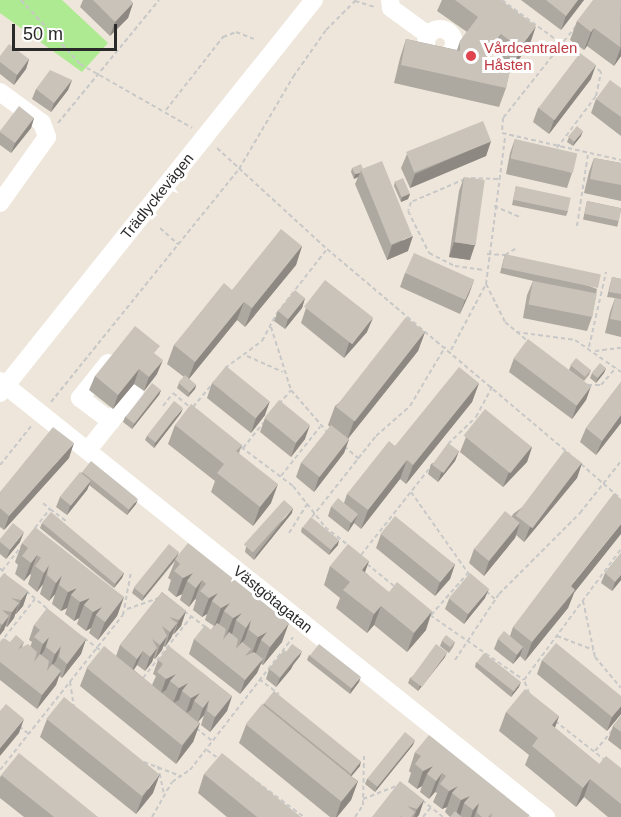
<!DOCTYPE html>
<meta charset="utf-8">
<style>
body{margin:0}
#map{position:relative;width:621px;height:817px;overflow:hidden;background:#eee6da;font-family:Helvetica,sans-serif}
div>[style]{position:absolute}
.green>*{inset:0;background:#adea91}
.path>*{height:2px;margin-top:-1px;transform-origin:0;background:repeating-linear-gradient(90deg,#c8c8c8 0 4.5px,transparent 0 7.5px)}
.minor>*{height:18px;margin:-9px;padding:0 9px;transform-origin:9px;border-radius:9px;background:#fff}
.minor>.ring{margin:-9px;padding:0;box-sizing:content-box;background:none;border:18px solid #fff;border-radius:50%}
.wall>*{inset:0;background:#ada8a0;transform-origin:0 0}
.shaded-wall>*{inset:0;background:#8d8882}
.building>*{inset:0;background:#c9c3ba;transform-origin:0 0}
.dots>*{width:16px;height:16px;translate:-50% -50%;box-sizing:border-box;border:3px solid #fff;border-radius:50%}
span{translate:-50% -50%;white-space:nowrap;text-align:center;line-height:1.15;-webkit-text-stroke:6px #fff;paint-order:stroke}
.health-label{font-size:15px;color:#be3a42}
.left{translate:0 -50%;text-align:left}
.street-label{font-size:15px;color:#2a2a2a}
.scale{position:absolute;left:12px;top:24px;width:105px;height:27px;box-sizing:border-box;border:3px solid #2a2a2a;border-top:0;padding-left:8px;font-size:18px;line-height:21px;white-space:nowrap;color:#2a2a2a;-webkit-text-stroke:4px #fff;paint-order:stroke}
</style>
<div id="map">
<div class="green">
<div style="clip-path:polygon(0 0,62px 0,108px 43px,82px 72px,0 13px)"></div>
</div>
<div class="path">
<div style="left:21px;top:0;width:87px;rotate:47.3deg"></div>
<div style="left:80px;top:64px;width:129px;rotate:29.7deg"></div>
<div style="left:502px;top:0;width:74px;rotate:36.3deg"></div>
<div style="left:355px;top:1px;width:21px;rotate:17deg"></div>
<div style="left:576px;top:26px;width:117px;rotate:128.4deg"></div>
<div style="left:503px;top:118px;width:15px;rotate:94deg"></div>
<div style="left:502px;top:133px;width:122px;rotate:12.8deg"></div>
<div style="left:563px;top:42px;width:21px;rotate:37deg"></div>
<div style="left:166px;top:110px;width:93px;rotate:-52deg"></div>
<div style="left:223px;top:37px;width:14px;rotate:-21deg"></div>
<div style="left:236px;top:32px;width:19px;rotate:21deg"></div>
<div style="left:58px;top:123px;width:159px;rotate:-50.6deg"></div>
<div style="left:217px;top:148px;width:149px;rotate:42.6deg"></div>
<div style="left:327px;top:249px;width:318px;rotate:40.2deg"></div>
<div style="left:557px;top:148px;width:65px;rotate:-53.1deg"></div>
<div style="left:596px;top:96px;width:25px;rotate:-78deg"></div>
<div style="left:601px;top:72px;width:9px;rotate:-139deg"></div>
<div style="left:471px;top:178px;width:27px;rotate:2deg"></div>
<div style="left:465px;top:179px;width:59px;rotate:156.9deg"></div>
<div style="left:411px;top:202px;width:9px;rotate:108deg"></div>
<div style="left:408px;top:211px;width:47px;rotate:63.4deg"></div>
<div style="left:429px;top:253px;width:29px;rotate:27deg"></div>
<div style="left:455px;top:266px;width:29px;rotate:8deg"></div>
<div style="left:494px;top:206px;width:30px;rotate:23deg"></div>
<div style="left:577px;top:226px;width:73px;rotate:-81.3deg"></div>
<div style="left:160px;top:228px;width:24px;rotate:42deg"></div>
<div style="left:487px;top:254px;width:18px;rotate:3deg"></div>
<div style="left:505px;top:255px;width:12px;rotate:-31deg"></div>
<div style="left:486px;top:284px;width:42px;rotate:63.4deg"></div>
<div style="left:505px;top:322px;width:30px;rotate:40deg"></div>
<div style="left:271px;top:327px;width:66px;rotate:72.4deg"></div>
<div style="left:291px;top:390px;width:57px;rotate:49.3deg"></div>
<div style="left:516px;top:332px;width:60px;rotate:7.7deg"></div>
<div style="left:575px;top:340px;width:56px;rotate:34.8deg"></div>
<div style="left:589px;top:347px;width:77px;rotate:-77.2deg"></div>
<div style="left:451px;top:350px;width:75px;rotate:-62.1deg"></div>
<div style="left:486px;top:284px;width:147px;rotate:-82.6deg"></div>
<div style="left:595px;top:351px;width:26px;rotate:-7deg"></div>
<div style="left:247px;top:356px;width:39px;rotate:24deg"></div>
<div style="left:225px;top:368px;width:46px;rotate:-36.1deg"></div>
<div style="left:262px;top:341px;width:32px;rotate:-62deg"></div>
<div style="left:277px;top:313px;width:81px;rotate:-52deg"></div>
<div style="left:588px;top:385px;width:13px"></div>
<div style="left:601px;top:385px;width:23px;rotate:-49deg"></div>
<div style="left:51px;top:402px;width:299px;rotate:-51.1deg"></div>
<div style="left:239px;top:169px;width:107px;rotate:-59.6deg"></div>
<div style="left:293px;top:77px;width:57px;rotate:-54.9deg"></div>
<div style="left:326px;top:30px;width:42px;rotate:-45deg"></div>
<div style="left:279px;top:404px;width:18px;rotate:-49deg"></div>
<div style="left:163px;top:406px;width:16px;rotate:-52deg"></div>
<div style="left:173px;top:393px;width:23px;rotate:40deg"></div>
<div style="left:193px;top:407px;width:33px;rotate:-50deg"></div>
<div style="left:448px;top:444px;width:39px;rotate:-44deg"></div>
<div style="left:476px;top:417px;width:36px;rotate:-62deg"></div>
<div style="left:344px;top:446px;width:20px;rotate:41deg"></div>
<div style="left:241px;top:447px;width:65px;rotate:36.9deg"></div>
<div style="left:293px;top:486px;width:52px;rotate:52deg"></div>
<div style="left:325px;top:527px;width:29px;rotate:38deg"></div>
<div style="left:243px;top:448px;width:33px;rotate:-51deg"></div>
<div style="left:581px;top:464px;width:53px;rotate:41.2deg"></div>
<div style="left:0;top:465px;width:51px;rotate:-51.3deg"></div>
<div style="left:281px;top:476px;width:63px;rotate:-51.5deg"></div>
<div style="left:411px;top:492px;width:104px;rotate:54.8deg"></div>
<div style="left:43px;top:503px;width:9px;rotate:41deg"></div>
<div style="left:312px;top:517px;width:103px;rotate:-51.7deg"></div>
<div style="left:376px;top:436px;width:45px;rotate:-41.4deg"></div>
<div style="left:410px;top:406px;width:69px;rotate:-59.3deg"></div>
<div style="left:35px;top:528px;width:24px;rotate:-52deg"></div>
<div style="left:50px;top:509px;width:21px;rotate:37deg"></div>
<div style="left:289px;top:533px;width:36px;rotate:-58deg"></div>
<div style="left:361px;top:555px;width:115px;rotate:-51.7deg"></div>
<div style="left:367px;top:564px;width:36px;rotate:39deg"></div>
<div style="left:0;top:568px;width:8px;rotate:50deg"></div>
<div style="left:2px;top:571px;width:33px;rotate:-52deg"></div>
<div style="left:26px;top:591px;width:30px;rotate:40deg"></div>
<div style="left:486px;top:591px;width:12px;rotate:42deg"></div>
<div style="left:583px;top:601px;width:57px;rotate:77.9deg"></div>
<div style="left:595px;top:657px;width:40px;rotate:50deg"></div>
<div style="left:127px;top:609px;width:36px;rotate:-19deg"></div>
<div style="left:184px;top:611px;width:26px;rotate:37deg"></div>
<div style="left:430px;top:615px;width:114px;rotate:34.7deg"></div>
<div style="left:431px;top:615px;width:56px;rotate:-48.6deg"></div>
<div style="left:557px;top:636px;width:39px;rotate:21deg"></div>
<div style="left:84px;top:638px;width:21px;rotate:37deg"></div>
<div style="left:0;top:643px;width:56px;rotate:-51.5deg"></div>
<div style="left:455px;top:660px;width:79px;rotate:-56.3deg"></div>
<div style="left:499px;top:594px;width:115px;rotate:-45deg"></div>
<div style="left:580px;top:513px;width:66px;rotate:-51.7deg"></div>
<div style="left:143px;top:678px;width:78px;rotate:-51.8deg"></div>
<div style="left:259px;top:679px;width:25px;rotate:37deg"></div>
<div style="left:70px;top:682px;width:24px;rotate:81deg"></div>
<div style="left:529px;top:693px;width:14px;rotate:-111deg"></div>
<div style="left:524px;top:680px;width:163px;rotate:-53.5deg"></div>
<div style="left:555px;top:721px;width:63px;rotate:38deg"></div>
<div style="left:19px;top:726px;width:13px;rotate:39deg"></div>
<div style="left:196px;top:728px;width:22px;rotate:39deg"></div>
<div style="left:207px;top:750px;width:15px;rotate:37deg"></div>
<div style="left:595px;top:751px;width:30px;rotate:-50deg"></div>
<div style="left:144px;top:762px;width:39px;rotate:21deg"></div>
<div style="left:158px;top:766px;width:29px;rotate:78deg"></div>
<div style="left:0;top:770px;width:198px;rotate:-51.6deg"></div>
<div style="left:123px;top:615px;width:44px;rotate:-79.5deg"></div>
<div style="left:245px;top:773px;width:74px;rotate:36.7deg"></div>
<div style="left:363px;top:799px;width:41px;rotate:-21.5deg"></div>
<div style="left:422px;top:800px;width:27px;rotate:39deg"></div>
<div style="left:152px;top:817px;width:40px;rotate:-60.3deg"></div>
<div style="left:172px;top:782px;width:22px;rotate:-34deg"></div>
<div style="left:190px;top:770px;width:168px;rotate:-52.2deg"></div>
<div style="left:355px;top:817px;width:14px;rotate:-56deg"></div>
<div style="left:363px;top:805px;width:49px;rotate:-88.8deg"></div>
<div style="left:423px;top:817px;width:13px;rotate:-51deg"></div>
</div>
<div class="minor">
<div style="left:390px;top:0;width:8px;rotate:83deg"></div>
<div style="left:391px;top:8px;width:46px;rotate:36.1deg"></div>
<div class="ring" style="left:426px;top:29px;width:10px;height:10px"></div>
<div style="left:0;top:92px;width:52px;rotate:36.4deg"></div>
<div style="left:42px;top:123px;width:15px;rotate:70deg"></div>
<div style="left:47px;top:137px;width:81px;rotate:125.5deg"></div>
<div style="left:108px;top:363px;width:45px;rotate:128.7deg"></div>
<div style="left:80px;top:398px;width:39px;rotate:37deg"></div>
<div style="left:0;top:381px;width:699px;rotate:38.61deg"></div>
<div style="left:0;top:393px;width:503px;rotate:-51.38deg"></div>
<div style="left:88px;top:450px;width:75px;rotate:-51.5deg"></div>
</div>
<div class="wall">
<div style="clip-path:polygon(83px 0,130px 0,133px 3px,128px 18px,110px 36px,80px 7px)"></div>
<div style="clip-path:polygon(evenodd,442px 0,501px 0,530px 44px,514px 66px,511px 65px,506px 88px,499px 107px,394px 83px,400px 58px,406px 39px,457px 50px,460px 41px,467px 32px,437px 11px,442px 0,494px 52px,507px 61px,490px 58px,494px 52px)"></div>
<div style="clip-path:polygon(521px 0,584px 0,561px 30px)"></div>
<div style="clip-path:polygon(621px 0,621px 56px,614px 66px,587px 46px,584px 50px,570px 40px,577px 21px)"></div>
<div style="clip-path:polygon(0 56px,29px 59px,26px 69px,14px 85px,0 74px)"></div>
<div style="clip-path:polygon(591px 79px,549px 134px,533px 122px,538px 108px)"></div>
<div style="clip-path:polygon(72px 80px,68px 90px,51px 112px,32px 99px,36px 89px)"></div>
<div style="clip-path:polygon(621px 88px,621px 136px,591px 113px,596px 99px)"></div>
<div style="clip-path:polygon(34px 118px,31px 128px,11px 153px,0 145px,0 131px)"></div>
<div style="clip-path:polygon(581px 136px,573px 146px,567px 142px,569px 137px)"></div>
<div style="clip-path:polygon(515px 139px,572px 173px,567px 188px,506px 174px,510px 153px)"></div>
<div style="clip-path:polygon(491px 141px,486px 156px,410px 188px,401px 168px,407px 154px)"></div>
<div style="clip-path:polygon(594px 158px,621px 163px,621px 201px,584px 193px,589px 172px)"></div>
<div style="clip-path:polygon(352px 168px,363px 169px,408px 251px,387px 260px,355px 184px,358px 177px,354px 179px,351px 172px)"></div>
<div style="clip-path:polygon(464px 177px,470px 260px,449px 257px,459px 191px)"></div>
<div style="clip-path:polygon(395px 181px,410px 194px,408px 199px,401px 202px,394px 186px)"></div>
<div style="clip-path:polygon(516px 186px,568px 211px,566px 216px,512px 205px)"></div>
<div style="left:587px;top:201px;width:35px;height:19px;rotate:12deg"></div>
<div style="clip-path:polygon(302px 246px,296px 265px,245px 327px,237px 320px,189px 379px,196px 385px,195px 389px,188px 397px,177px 388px,179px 383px,184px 377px,167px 364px,174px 345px,232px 290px)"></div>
<div style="clip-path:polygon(505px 254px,597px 289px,592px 317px,587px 331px,523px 318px,527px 295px,533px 281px,542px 283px,500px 273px)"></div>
<div style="clip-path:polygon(405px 273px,474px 280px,460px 314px,400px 287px)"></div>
<div style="clip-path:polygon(612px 277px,621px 279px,621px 337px,605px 333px,610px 312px,615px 298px,607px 297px)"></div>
<div style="clip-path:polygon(305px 298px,302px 308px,285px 329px,274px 321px,278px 311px)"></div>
<div style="clip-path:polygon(306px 308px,367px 332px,344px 358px,301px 323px)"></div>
<div style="clip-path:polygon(425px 332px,418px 351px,348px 438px,349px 439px,344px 453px,314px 492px,296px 477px,301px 463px,330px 427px,328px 425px,335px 406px)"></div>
<div style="clip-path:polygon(156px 355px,157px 374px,144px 391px,134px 384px,113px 409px,89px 390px,95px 376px)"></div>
<div style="clip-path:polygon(514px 358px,591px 386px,586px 400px,572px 419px,509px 372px)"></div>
<div style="clip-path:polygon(571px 365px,591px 370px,589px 375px,584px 381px,569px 370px)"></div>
<div style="clip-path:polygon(606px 368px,604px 373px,596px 383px,590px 378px,592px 373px)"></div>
<div style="clip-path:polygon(621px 382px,621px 423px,596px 455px,580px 442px,586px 428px)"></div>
<div style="clip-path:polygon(212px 383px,265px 415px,251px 433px,207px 398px)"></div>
<div style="clip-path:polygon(479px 383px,472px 402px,406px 484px,400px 479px,361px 529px,354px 523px,348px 532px,328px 516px,331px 507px,344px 503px,347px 494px,395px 446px)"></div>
<div style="clip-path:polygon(161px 390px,159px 395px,132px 429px,123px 422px,125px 417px)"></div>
<div style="clip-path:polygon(181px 413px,154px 448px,145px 440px,147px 436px)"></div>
<div style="clip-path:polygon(265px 418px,305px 439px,291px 457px,260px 432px)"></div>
<div style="clip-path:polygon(175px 425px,242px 445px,239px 453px,271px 503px,253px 526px,211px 492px,215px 481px,168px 444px)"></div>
<div style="clip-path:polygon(466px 437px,532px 447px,527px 462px,503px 487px,460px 452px)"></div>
<div style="clip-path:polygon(459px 451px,455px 461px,438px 482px,428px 474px,431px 464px)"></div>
<div style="clip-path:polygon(69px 458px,4px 530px,0 527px,0 492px)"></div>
<div style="clip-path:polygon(582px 463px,577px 478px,524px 542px,516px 535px,515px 538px,484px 576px,469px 563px,474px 549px,512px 516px,513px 514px)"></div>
<div style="clip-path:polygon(82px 472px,136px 504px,127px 515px,89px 485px,87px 490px,67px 515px,56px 507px,60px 497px)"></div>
<div style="clip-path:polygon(292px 513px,254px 560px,245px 552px,246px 547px)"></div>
<div style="clip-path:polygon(42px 523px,124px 573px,122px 578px,114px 588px,40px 528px)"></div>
<div style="clip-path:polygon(302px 527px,338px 545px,329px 555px,301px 532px)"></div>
<div style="clip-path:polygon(381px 534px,455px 564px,450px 579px,435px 596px,376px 548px)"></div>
<div style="clip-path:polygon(0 539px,20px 542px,6px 559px,0 554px)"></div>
<div style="clip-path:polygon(22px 543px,124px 597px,117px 616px,98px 640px,89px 633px,91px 628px,86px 631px,77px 624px,79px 618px,74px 621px,65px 614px,67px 608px,61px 611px,52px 604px,55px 594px,49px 601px,40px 594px,43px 584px,37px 592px,28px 584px,31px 575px,30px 574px,24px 581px,15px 574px,18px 565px,15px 562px)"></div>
<div style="clip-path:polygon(621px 553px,621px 580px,612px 591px,601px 583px,605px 573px)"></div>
<div style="clip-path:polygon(178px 556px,282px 642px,263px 665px,261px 664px,257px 673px,240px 694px,189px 654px,194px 639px,211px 630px,214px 626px,205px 620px,207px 614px,202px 617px,193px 610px,196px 600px,195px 599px,189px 607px,180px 600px,182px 594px,176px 597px,168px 590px,171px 580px,168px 578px,175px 561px,142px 601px,132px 593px,134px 588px)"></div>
<div style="clip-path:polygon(369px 561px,365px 572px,426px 630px,407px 652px,374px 625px,367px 633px,336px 608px,340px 598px,324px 585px,330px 566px)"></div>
<div style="clip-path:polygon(0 578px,28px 591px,23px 606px,16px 614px,15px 614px,14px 618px,7px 627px,5px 626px,4px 630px,0 635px)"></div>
<div style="clip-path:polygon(162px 592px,186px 611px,181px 626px,174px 634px,173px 634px,171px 638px,165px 647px,163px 646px,162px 650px,155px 659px,153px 658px,152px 662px,145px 671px,137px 665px,134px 670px,152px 685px,156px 676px,153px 674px,158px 660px,232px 696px,227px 711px,210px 732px,201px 725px,204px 715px,198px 722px,200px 723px,193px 742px,176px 764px,80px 686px,87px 668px,116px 656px,120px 645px)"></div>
<div style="clip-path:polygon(574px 593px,568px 608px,525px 661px,520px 656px,513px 664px,494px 649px,498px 639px,510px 636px,513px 627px)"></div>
<div style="clip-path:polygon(485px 598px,464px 624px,445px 609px,449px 599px)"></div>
<div style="clip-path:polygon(34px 625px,86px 639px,81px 654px,62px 678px,59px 676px,56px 685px,37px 709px,0 680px,0 643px,24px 642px,22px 647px,30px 647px,32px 642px,29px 640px)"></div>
<div style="clip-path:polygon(442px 641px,455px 642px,453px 647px,449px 653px,440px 646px)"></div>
<div style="clip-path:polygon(286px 652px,300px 656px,293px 665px,291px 669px,276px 687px,266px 679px,269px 669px)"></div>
<div style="clip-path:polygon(309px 655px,359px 682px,350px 694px,307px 660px)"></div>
<div style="clip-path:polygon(445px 657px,418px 691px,408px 683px,410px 678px)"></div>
<div style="clip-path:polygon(542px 660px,621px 714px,607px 731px,537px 674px)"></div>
<div style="clip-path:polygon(476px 662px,519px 687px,511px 697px,475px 667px)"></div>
<div style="clip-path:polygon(264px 703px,360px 766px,351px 776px,358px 781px,351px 800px,337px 817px,330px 817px,239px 743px,246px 725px,263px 705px)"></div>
<div style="clip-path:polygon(506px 712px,559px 716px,555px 728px,599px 764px,621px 768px,621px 817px,608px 817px,584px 797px,576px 807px,525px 765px,529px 755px,499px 731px)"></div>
<div style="clip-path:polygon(621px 716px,621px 750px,608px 740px,613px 726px)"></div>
<div style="clip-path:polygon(47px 719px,153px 793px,136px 814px,40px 737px)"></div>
<div style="clip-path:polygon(413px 745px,375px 792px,365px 784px,367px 779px)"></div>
<div style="clip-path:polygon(415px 752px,529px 815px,528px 817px,450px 817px,445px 812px,447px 807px,442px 809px,433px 802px,437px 793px,435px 792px,429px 799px,420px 792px,422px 786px,417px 789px,408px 782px,411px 773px,409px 771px)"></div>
<div style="clip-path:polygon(204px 774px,301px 817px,227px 817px,198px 793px)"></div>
<div style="clip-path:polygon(1px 775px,98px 817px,24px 817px,0 798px,0 778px)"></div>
<div style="clip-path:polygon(424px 800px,419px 815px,417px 817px,372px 817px)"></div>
</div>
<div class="shaded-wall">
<div style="clip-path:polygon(578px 0,584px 0,561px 30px,566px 16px)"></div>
<div style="clip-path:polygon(133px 3px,128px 18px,110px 36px,115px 22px)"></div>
<div style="clip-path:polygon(536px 26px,530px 44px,514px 66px,520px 48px)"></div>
<div style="clip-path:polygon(594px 28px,587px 46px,584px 50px,591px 32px)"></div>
<div style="clip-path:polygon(501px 34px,494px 52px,481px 70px,488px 52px)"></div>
<div style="clip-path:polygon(621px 47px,621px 56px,614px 66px)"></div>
<div style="clip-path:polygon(29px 59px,26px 69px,14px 85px,17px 75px)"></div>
<div style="clip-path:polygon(596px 65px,591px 79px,549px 134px,554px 120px)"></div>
<div style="clip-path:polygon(72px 80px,68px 90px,51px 112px,54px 103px)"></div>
<div style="clip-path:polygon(34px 118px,31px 128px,11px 153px,15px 143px)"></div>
<div style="clip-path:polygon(583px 131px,581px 136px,573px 146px,575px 141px)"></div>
<div style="clip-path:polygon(491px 141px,486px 156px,410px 188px,415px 174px)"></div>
<div style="clip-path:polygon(360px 173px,358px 177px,354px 179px,355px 174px)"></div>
<div style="clip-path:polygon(410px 194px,408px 199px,401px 202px,402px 197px)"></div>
<div style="clip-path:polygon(413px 236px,408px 251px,387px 260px,392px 245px)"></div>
<div style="clip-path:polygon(454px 242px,475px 245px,470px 260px,449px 257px)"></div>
<div style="clip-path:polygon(302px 246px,296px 265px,245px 327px,252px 308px)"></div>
<div style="clip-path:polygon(474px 280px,469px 294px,460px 314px,465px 300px)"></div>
<div style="clip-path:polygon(305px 298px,302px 308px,285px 329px,288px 319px)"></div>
<div style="clip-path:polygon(244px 302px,237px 320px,188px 380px,195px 362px)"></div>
<div style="clip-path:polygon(373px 318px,367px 332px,344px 358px,349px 343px)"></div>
<div style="clip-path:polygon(425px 332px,418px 351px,347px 440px,354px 421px)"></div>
<div style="clip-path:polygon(163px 360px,157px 374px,144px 391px,149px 377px)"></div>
<div style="clip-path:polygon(606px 368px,604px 373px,596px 383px,598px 378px)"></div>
<div style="clip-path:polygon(139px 369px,134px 384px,113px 409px,118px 395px)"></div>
<div style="clip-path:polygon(479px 383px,472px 402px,406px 484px,413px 465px)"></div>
<div style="clip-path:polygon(196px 385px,195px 389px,188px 397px,190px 392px)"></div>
<div style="clip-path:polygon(591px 386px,586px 400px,572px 419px,577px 405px)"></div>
<div style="clip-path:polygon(161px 390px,159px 395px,132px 429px,134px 424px)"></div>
<div style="clip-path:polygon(270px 401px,265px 415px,251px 433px,256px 418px)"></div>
<div style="clip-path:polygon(183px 408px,181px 413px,154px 448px,155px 443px)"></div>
<div style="clip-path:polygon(621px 415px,621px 423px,596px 455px,602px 441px)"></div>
<div style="clip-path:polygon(310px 425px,305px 439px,291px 457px,296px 443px)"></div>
<div style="clip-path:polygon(349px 439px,344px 453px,314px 492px,319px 477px)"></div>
<div style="clip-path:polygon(74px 443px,69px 458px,4px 530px,9px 516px)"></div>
<div style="clip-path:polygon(532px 447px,527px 462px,503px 487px,509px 472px)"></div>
<div style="clip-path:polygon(459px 451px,455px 461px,438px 482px,441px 473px)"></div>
<div style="clip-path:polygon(407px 460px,400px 479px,361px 529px,368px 510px)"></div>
<div style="clip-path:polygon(582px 463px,577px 478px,524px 542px,530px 527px)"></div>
<div style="clip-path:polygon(91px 481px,87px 490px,67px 515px,70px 506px)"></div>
<div style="clip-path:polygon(278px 484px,271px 503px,253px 526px,260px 507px)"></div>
<div style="clip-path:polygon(138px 499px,136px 504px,127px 515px,129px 510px)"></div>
<div style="clip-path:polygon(293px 508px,292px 513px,254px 560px,256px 555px)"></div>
<div style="clip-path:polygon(358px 514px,354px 523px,348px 532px,351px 522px)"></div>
<div style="clip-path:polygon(520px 523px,515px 538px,484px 576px,489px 561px)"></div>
<div style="clip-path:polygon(621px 524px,621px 534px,574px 593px,568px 608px,525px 661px,532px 642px,571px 586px)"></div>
<div style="clip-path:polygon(24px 532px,20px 542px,6px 559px,10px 550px)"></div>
<div style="clip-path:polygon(339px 540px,338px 545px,329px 555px,331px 550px)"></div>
<div style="clip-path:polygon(179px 552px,177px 557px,142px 601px,144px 596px)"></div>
<div style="clip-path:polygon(37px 555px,30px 574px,24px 581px,31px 563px)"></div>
<div style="clip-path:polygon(369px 561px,362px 580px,362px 570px)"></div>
<div style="clip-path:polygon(455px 564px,450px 579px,435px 596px,440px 582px)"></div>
<div style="clip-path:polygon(49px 565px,43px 584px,37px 592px,44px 573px)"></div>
<div style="clip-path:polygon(124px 573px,122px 578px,114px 588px,116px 583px)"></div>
<div style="clip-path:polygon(193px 573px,187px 581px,182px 594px,176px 597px,183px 578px)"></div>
<div style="clip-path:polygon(62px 575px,55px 594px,49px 601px,56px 583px)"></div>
<div style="clip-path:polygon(621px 575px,621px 580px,612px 591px,615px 582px)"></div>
<div style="clip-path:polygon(202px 580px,195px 599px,189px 607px,196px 588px)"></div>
<div style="clip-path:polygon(77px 588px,71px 595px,67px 608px,61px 611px,68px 592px)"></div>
<div style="clip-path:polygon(489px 589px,485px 598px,464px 624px,468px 614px)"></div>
<div style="clip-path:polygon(28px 591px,23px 606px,16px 614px,21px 600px)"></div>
<div style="clip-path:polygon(218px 593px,212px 601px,207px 614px,202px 617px,209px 598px)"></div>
<div style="clip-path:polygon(124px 597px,117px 616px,98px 640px,105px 622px)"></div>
<div style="clip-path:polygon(90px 598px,84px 605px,79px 618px,74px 621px,80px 602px)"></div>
<div style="clip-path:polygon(19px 603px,14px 618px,7px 627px,12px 612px)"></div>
<div style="clip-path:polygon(230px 603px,224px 611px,219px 624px,214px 627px,221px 608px)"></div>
<div style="clip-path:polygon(381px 606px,374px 625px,367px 633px,374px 614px)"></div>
<div style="clip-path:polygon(102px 607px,96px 615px,91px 628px,86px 631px,93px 612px)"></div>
<div style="clip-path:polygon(186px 611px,181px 626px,174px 634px,179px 620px)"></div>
<div style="clip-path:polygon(432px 611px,426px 630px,407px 652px,414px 633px)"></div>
<div style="clip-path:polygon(242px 613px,236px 620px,232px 634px,226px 636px,233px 618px)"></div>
<div style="clip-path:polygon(9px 616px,4px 630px,0 635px,0 630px,2px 625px)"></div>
<div style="clip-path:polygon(251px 620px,245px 639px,239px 646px,246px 628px)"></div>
<div style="clip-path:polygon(177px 623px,171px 638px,165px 647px,170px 632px)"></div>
<div style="clip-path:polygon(289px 623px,282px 642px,263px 665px,270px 647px)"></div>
<div style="clip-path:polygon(267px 632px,261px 640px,256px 653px,251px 656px,258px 637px)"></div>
<div style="clip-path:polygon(167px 636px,162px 650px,155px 659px,160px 645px)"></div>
<div style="clip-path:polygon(49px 637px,44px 651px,38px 659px,43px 644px)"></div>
<div style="clip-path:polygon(86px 639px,81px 654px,62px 678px,67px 664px)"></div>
<div style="clip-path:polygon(61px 646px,56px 661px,50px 668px,55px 654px)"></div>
<div style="clip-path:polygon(523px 647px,520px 656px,513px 664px,517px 655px)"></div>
<div style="clip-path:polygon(157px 648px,152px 662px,145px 671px,150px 657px)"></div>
<div style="clip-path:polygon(143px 651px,137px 665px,131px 673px,137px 659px)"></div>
<div style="clip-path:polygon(302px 651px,300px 656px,293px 665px,291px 669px,276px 687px,280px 678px)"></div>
<div style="clip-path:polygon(447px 652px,445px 657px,418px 691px,420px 686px)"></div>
<div style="clip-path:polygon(263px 659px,257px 673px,240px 694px,245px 680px)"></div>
<div style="clip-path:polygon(61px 671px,56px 685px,37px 709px,42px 695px)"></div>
<div style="clip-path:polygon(176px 674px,170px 681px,166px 690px,161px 693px,166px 679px)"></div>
<div style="clip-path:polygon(361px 677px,359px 682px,350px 694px,351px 689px)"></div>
<div style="clip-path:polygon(521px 682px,519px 687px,511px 697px,513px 692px)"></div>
<div style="clip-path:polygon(188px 683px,182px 691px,179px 700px,173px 703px,179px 688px)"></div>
<div style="clip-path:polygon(200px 693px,194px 701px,191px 710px,186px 713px,191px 698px)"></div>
<div style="clip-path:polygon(232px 696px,227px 711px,210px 732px,215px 717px)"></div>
<div style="clip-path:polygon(209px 700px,204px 715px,198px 722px,203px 708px)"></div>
<div style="clip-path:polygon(621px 706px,621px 714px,607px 731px,612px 717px)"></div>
<div style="clip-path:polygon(559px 716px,552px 735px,552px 725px)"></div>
<div style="clip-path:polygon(24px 719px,19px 733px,0 756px,0 748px)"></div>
<div style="clip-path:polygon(200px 723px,193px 742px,176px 764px,183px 745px)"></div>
<div style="clip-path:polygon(415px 740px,413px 745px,375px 792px,377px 787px)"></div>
<div style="clip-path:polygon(361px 761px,360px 766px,350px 778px,352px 773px)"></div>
<div style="clip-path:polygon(433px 766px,427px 774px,422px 786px,417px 789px,423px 771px)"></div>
<div style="clip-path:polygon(442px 773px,435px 792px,429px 799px,436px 781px)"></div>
<div style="clip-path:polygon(160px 774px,153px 793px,136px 814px,143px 796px)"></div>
<div style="clip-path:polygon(590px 779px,584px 797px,576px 807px,583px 788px)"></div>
<div style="clip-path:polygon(358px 781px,351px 800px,337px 817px,336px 817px,341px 802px)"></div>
<div style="clip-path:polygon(458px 786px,452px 793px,447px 807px,442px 809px,449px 791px)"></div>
<div style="clip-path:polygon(470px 796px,464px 803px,460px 816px,455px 817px,461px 800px)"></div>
<div style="clip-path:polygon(424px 800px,419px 815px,417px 817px,414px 817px,417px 809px)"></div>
<div style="clip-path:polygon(479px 803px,474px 817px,471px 817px,473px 810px)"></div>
</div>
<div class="building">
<div style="clip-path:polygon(93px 0,130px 0,133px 3px,115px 22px)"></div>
<div style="clip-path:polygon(455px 0,501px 0,536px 26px,520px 48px,501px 34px,488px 52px,488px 57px,512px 63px,506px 88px,401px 65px,406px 39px,460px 51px,460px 41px,478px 17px)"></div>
<div style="clip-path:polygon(546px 0,578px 0,566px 16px)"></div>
<div style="clip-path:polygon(593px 0,621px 0,620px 47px,594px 28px,591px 32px,577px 21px)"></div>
<div style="clip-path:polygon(9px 44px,29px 59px,17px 75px,0 62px,0 56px)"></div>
<div style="left:580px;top:53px;width:20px;height:69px;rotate:37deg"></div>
<div style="clip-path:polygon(50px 70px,72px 80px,54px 103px,36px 89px)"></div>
<div style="clip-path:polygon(610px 80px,621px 88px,621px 117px,596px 99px)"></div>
<div style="clip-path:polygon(19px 106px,34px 118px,15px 143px,0 132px,0 131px)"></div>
<div style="left:483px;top:121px;width:22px;height:83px;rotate:68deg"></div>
<div style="left:577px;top:126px;width:8px;height:14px;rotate:40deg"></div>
<div style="left:515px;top:139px;width:64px;height:20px;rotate:13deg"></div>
<div style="clip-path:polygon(594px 158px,621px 163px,621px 185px,590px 179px)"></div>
<div style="left:382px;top:161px;width:81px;height:23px;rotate:68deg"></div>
<div style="clip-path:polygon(361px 164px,363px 169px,361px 170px,360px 173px,355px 174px,352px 168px)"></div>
<div style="left:464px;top:177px;width:21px;height:66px;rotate:8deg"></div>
<div style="left:403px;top:178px;width:17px;height:9px;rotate:66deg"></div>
<div style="left:516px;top:186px;width:56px;height:14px;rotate:12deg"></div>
<div style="left:587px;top:201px;width:35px;height:13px;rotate:12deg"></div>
<div style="clip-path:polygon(281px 229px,302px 246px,252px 308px,244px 302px,195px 362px,174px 345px,224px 283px,232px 290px)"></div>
<div style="left:414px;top:253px;width:66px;height:22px;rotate:24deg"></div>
<div style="left:505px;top:254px;width:98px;height:14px;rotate:12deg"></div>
<div style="clip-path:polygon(612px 277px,621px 279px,621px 294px,609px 292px)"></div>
<div style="left:325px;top:280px;width:61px;height:34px;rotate:38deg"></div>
<div style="left:533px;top:281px;width:65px;height:24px;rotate:11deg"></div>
<div style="left:295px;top:290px;width:13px;height:27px;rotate:39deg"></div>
<div style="clip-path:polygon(615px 298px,621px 299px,621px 321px,610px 319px)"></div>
<div style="left:406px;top:317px;width:24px;height:114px;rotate:38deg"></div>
<div style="clip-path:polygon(135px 326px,160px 346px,154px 353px,163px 360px,149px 377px,139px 369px,118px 395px,95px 376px)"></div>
<div style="left:528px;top:339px;width:79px;height:24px;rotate:37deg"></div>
<div style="left:576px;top:358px;width:19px;height:9px;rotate:39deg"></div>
<div style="left:600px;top:363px;width:8px;height:13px;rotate:40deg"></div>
<div style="left:226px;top:366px;width:56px;height:22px;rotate:39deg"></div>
<div style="clip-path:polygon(459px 367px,479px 383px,413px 465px,407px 460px,368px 510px,347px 494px,389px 441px,395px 446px)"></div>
<div style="left:185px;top:375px;width:15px;height:10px;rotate:42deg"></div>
<div style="clip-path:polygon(621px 382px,621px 415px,602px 441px,586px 428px)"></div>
<div style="left:152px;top:383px;width:11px;height:43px;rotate:38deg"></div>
<div style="left:279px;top:400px;width:40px;height:23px;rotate:39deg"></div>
<div style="left:174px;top:401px;width:11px;height:44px;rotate:38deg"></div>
<div style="clip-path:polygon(191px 404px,242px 445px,236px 451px,278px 484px,260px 507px,217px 473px,224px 464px,175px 425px)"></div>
<div style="left:485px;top:409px;width:60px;height:34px;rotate:39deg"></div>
<div style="left:331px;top:425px;width:23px;height:48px;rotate:38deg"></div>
<div style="clip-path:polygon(53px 427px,74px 443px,9px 516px,0 508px,0 492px)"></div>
<div style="left:448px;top:443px;width:14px;height:27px;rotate:36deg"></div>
<div style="left:565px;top:450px;width:21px;height:82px;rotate:37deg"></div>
<div style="left:91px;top:461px;width:60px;height:14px;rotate:39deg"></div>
<div style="left:80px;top:472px;width:14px;height:32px;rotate:39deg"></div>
<div style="clip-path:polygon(614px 493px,621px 499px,621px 524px,571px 586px,575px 590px,532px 642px,513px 627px)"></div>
<div style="left:338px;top:498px;width:26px;height:11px;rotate:39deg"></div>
<div style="left:284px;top:500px;width:12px;height:60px;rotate:42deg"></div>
<div style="left:505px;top:511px;width:19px;height:49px;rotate:39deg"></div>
<div style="left:51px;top:512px;width:95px;height:14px;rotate:40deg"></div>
<div style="left:395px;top:516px;width:77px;height:23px;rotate:39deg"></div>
<div style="left:311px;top:517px;width:36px;height:13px;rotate:39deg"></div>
<div style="clip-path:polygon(13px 523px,24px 532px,10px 550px,0 542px,0 539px)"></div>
<div style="clip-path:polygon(35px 527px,124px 597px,105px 622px,96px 615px,102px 607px,93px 612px,84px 605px,90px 598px,80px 602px,71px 595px,77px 588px,68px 592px,59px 585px,62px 575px,56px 583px,47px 575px,49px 565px,44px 573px,35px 566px,41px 558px,37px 555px,31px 563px,22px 556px,28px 548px,22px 543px)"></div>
<div style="clip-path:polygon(188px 543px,289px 623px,270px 647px,261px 640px,267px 632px,258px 637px,249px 630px,251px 620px,246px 628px,236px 620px,242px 613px,233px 618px,224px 611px,230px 603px,221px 608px,212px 601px,218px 593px,209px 598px,200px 591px,206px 584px,202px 580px,196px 588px,187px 581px,193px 573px,183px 578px,174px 571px,180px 564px,175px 559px)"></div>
<div style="left:169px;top:544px;width:13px;height:56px;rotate:39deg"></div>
<div style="clip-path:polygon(348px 544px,369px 561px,362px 570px,389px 592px,397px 582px,432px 611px,414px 633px,381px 606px,374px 614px,343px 590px,350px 582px,330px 566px)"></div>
<div style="clip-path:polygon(621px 553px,621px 575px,615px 582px,605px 573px)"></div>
<div style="clip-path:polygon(4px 573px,28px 591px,21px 600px,11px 598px,19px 603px,12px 612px,2px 610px,9px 616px,2px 625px,0 623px,0 578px)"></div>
<div style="left:470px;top:573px;width:25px;height:33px;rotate:40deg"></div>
<div style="clip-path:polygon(162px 592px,186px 611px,179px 620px,169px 617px,177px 623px,170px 632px,162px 626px,167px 636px,160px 645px,152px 639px,157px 648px,150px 657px,143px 651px,137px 659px,120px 645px)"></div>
<div style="clip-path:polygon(47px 608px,86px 639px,67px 664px,59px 657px,61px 646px,55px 654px,46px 647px,49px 637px,43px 644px,34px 637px,40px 630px,34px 625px)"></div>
<div style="clip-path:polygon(217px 623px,226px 629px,223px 640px,229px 632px,238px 639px,236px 649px,242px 642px,251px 649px,245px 656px,254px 652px,263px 659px,245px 680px,194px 639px,205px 625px,211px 630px)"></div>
<div style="left:504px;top:631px;width:25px;height:10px;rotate:40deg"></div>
<div style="clip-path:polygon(16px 635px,24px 642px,18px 649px,28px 644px,37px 652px,34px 662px,40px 654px,49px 661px,47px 671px,52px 664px,61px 671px,42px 695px,0 662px,0 643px,4px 638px,10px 642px)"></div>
<div style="left:446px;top:635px;width:11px;height:7px;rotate:38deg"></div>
<div style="clip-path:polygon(556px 643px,621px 696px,621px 706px,612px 717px,542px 660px)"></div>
<div style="clip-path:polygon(292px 644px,302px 651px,294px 660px,295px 659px,286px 652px)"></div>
<div style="left:319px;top:644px;width:53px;height:15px;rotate:38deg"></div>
<div style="left:436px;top:644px;width:14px;height:43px;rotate:36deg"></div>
<div style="left:104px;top:646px;width:123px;height:28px;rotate:39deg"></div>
<div style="clip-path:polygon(169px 646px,232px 696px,215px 717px,207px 711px,209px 700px,203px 708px,194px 701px,200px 693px,191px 698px,182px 691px,188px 683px,179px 688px,170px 681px,176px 674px,166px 679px,157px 672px,163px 664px,158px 660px)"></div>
<div style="left:284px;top:650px;width:14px;height:24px;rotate:39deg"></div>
<div style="left:484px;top:653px;width:47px;height:12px;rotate:38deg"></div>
<div style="clip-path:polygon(525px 689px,559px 716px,552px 725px,599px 764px,606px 756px,621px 768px,621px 804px,590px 779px,583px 788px,532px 746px,538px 738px,506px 712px)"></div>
<div style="left:274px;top:691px;width:112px;height:16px;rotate:39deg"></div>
<div style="left:64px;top:697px;width:123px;height:28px;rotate:39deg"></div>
<div style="clip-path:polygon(6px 704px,24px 719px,0 748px,0 711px)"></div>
<div style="left:262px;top:704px;width:123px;height:26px;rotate:39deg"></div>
<div style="clip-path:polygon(621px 716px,621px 732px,613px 726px)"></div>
<div style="left:405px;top:732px;width:13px;height:60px;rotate:39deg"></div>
<div style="clip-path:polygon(429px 735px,529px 815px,528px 817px,491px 817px,492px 813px,488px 817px,482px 817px,477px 813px,479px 803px,473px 810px,464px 803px,470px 796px,461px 800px,452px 793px,458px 786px,449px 791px,440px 784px,446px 776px,442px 773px,436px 781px,427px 774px,433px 766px,423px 771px,415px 764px,421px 756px,415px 752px)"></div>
<div style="clip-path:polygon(19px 753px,98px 817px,54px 817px,1px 775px)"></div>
<div style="clip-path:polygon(222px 753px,301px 817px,257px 817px,204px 774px)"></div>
<div style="clip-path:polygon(400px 781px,424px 800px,417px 809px,407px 806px,415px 812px,411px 817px,402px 817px,400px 815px,401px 817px,372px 817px)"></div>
<div style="clip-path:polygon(455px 811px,462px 817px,450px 817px)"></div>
</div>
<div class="dots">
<div style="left:471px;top:56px;background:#e0444e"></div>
</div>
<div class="health-label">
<span class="left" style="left:484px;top:56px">Vårdcentralen<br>Håsten</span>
</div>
<div class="street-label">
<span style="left:157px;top:196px;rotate:-51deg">Trädlyckevägen</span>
<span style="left:273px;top:599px;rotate:39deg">Västgötagatan</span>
</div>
<div class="scale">50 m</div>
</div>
